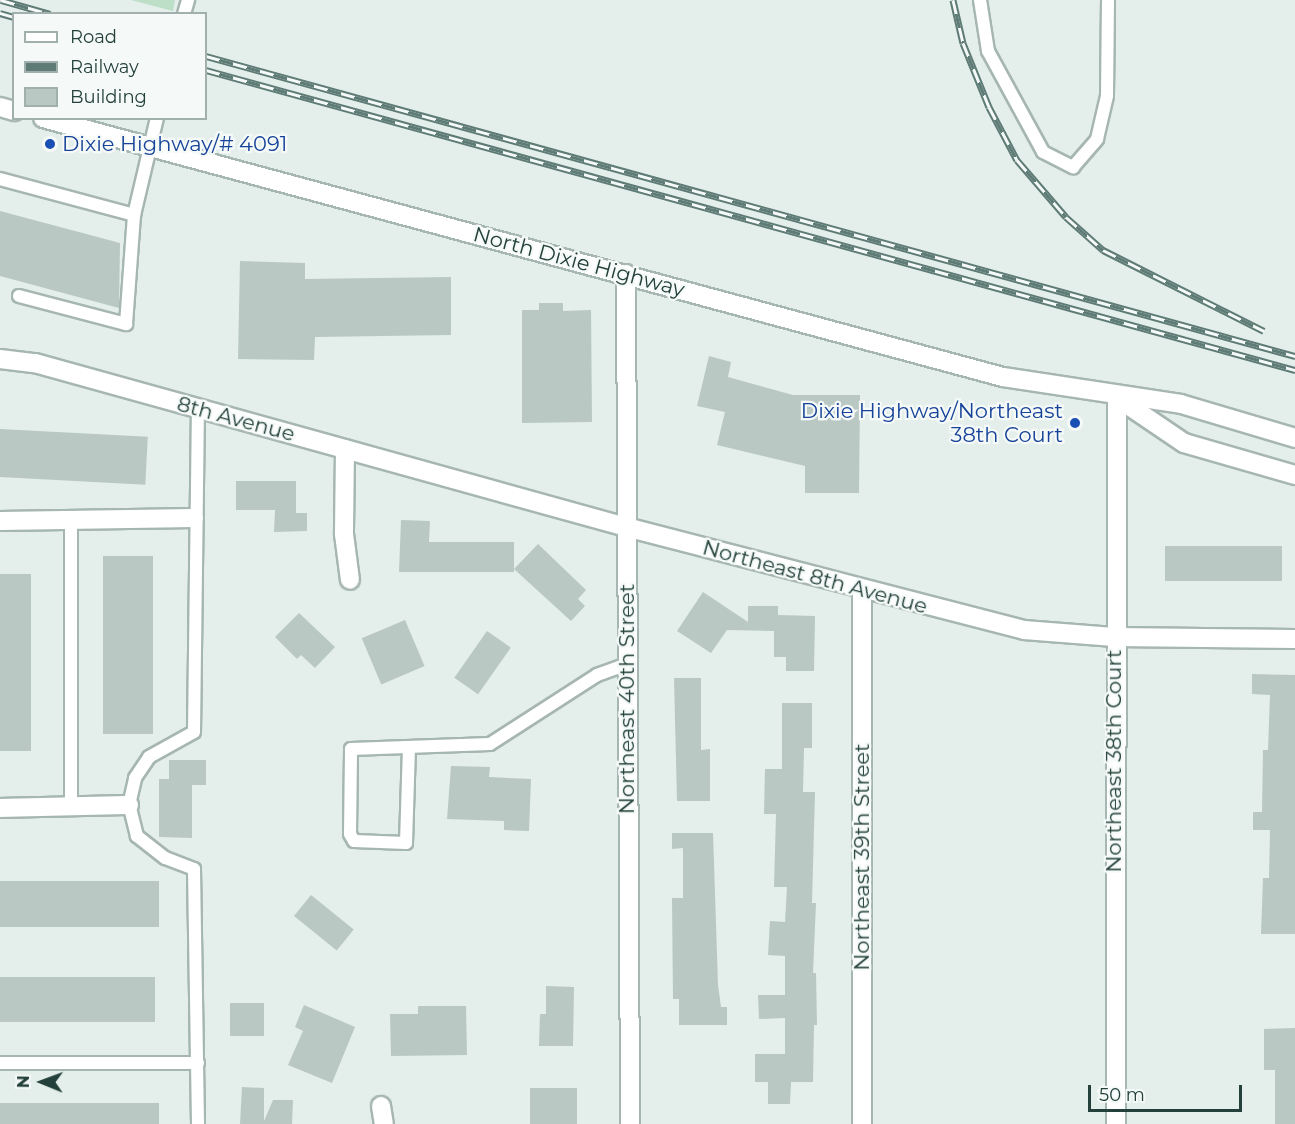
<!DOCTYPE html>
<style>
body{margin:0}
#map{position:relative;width:1295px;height:1124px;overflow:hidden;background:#e4eeea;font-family:Montserrat,sans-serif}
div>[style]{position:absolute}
.green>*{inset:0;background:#bddfc8}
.building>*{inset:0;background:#b9c8c3;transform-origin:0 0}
.roads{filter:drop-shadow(2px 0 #a6b6b2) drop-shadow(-2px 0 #a6b6b2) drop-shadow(0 2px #a6b6b2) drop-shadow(0 -2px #a6b6b2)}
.lane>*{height:12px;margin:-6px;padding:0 6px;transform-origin:6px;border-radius:6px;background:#fff}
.street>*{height:18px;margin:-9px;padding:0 9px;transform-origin:9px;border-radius:9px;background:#fff}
.secondary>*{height:18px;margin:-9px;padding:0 9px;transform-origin:9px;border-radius:9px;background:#fff}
.rail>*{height:7px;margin-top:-3.5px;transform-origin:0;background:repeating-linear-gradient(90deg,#f5faf8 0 14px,#5e7b75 0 28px);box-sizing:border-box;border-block:2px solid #5e7b75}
.dots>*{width:16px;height:16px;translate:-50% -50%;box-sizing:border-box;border:3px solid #f5faf8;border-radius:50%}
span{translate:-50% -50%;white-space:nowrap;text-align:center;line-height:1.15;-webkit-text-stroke:4.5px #f5faf8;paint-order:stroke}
.transit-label{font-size:21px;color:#164399}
.left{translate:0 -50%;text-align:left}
.right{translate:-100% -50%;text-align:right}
.street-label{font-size:21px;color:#23403a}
.legend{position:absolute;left:12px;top:12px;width:195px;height:108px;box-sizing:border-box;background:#f5faf8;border:2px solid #a1b0ac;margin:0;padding:8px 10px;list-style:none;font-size:18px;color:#23403a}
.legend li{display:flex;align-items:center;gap:12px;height:30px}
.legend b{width:30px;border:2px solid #a1b0ac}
.north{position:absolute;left:12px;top:1052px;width:60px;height:60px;-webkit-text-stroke:4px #f5faf8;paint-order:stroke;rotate:271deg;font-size:16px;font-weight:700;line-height:24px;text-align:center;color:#23403a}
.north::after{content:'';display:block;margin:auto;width:21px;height:27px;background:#23403a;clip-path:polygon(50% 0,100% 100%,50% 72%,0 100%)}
.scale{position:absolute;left:1088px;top:1085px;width:154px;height:27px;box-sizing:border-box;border:3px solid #23403a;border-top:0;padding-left:8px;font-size:18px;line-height:21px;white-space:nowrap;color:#23403a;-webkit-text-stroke:4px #f5faf8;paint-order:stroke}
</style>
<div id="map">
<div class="green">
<div style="clip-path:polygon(131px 0,175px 0,173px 11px)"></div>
</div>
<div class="building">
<div style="clip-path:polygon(0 211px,120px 243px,119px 308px,0 276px)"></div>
<div style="clip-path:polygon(240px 261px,305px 263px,305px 279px,451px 277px,451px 335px,315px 337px,314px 360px,238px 359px)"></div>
<div style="clip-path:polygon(539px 303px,563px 303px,563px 311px,591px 310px,592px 422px,522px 423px,522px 310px,539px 310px)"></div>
<div style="clip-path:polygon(709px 356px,731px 362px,728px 377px,793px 395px,860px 395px,859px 493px,805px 493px,805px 466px,717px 445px,725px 412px,697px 406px)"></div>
<div style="left:0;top:429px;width:148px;height:48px;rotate:3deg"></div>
<div style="clip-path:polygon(236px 481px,296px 481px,296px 513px,307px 513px,307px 531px,274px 532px,275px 510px,236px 510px)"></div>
<div style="clip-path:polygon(401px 520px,430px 521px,429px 542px,514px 542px,514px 572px,399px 572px)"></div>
<div style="clip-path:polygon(538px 544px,586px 590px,578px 599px,585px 606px,571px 621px,514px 569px)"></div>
<div style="left:1165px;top:546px;width:117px;height:35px"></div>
<div style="left:103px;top:556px;width:50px;height:178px"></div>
<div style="left:0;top:574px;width:31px;height:177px"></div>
<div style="clip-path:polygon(703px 592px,748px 622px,748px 606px,778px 606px,778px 615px,815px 616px,814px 671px,786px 671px,786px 657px,774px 657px,774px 631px,727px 630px,711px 653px,677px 631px)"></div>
<div style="clip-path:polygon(299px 613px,335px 647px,315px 668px,301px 655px,297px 659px,275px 637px)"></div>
<div style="left:405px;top:620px;width:50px;height:47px;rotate:67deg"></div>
<div style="left:487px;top:631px;width:29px;height:57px;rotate:35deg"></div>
<div style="clip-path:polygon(1252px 674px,1295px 675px,1295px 934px,1261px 934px,1263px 878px,1269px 878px,1270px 830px,1253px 830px,1253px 812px,1262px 812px,1263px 750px,1268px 750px,1270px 695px,1252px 694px)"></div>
<div style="clip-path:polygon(674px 678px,701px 678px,701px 750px,710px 749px,710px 801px,677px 801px)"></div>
<div style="clip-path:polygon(782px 703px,812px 703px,812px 748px,804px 748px,803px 792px,815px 792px,812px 903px,816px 903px,813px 973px,816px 973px,817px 1025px,814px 1025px,813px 1082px,791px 1082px,790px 1104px,768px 1104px,768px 1082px,755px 1082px,755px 1054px,785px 1054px,785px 1018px,759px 1019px,758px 995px,785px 995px,785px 956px,768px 955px,770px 921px,785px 922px,787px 887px,774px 887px,776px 814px,764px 814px,765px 769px,782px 769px)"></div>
<div style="clip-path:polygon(169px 760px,206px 760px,206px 785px,192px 785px,192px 838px,159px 837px,159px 779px,169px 779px)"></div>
<div style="clip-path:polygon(451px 766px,490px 767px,489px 777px,531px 779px,529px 831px,504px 830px,504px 821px,447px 819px)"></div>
<div style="clip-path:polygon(672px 833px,713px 833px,718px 985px,721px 1007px,727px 1007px,727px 1025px,679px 1025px,679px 999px,673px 999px,672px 898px,683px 898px,683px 848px,672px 849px)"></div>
<div style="left:0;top:881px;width:159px;height:46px"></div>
<div style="left:311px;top:895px;width:55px;height:27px;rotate:39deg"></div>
<div style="left:155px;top:977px;width:45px;height:155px;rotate:90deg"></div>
<div style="clip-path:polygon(546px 986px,574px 987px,573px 1046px,539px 1046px,540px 1014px,546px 1014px)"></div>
<div style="left:264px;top:1003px;width:33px;height:34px;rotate:90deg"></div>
<div style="clip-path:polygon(304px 1005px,355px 1027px,332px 1083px,288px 1065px,303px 1031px,295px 1027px)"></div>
<div style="clip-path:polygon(418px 1006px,466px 1006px,467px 1055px,391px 1056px,390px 1014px,418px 1014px)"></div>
<div style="clip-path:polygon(1295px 1028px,1295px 1124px,1275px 1124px,1275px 1070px,1264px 1070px,1264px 1029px)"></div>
<div style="clip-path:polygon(242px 1087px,264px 1088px,264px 1121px,273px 1100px,293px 1100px,292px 1124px,240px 1124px)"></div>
<div style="left:530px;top:1088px;width:47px;height:36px"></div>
<div style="left:0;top:1103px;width:159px;height:21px"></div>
</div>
<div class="roads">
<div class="lane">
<div style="left:980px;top:0;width:52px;rotate:81.1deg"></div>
<div style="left:988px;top:51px;width:115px;rotate:61.4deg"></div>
<div style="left:1043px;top:152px;width:34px;rotate:27deg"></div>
<div style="left:1073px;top:167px;width:37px;rotate:-49deg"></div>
<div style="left:1097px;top:139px;width:44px;rotate:-76.9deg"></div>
<div style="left:1107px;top:96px;width:96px;rotate:-89.4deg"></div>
<div style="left:184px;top:14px;width:15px;rotate:-74deg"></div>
<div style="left:0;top:179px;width:139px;rotate:15deg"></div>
<div style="left:19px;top:296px;width:111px;rotate:14.7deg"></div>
<div style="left:126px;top:324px;width:109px;rotate:-85.8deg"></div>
<div style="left:134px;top:215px;width:100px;rotate:-76.7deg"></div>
<div style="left:71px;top:520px;width:286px;rotate:90deg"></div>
<div style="left:409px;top:747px;width:96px;rotate:91.8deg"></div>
<div style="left:406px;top:843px;width:52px;rotate:-177.8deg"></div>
<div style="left:354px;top:841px;width:8px;rotate:-120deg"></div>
<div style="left:350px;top:834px;width:85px;rotate:-89.3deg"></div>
<div style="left:351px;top:749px;width:139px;rotate:-2.1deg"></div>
<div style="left:490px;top:744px;width:127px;rotate:-32.8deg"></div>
<div style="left:597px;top:675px;width:32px;rotate:-20deg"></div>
<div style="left:0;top:1063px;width:198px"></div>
<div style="left:198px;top:1124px;width:255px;rotate:-90.9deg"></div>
<div style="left:194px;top:869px;width:31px;rotate:-159deg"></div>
<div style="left:165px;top:858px;width:36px;rotate:-142deg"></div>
<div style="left:137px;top:836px;width:32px;rotate:-104deg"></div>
<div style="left:129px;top:805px;width:28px;rotate:-77deg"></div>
<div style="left:135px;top:778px;width:25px;rotate:-56deg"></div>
<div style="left:149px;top:757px;width:51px;rotate:-29.1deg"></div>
<div style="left:194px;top:732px;width:323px;rotate:-89.3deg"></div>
</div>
<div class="street">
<div style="left:626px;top:274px;width:850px;rotate:89.73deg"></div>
<div style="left:0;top:359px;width:35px;rotate:7deg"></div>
<div style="left:35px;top:363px;width:613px;rotate:15.51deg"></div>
<div style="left:626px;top:527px;width:411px;rotate:14.5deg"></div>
<div style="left:1024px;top:630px;width:90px;rotate:4.4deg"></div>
<div style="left:1114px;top:637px;width:181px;rotate:0.6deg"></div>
<div style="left:345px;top:449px;width:85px;rotate:90.7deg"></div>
<div style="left:344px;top:534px;width:46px;rotate:82.6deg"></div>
<div style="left:0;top:521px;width:194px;rotate:-0.9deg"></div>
<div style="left:0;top:808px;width:129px;rotate:-1.3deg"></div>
<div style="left:381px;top:1106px;width:18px;rotate:81deg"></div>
<div style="left:862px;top:1124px;width:535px;rotate:-90deg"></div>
<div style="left:1116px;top:1124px;width:727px;rotate:-89.92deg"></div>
</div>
<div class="secondary">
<div style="left:0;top:107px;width:15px;rotate:16deg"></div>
<div style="left:43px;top:118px;width:994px;rotate:15.1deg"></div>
<div style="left:1003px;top:377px;width:180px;rotate:8.6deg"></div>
<div style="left:1181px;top:404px;width:119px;rotate:16.6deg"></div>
<div style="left:1119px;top:399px;width:78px;rotate:34.1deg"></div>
<div style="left:1184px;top:443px;width:116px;rotate:16.1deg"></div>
</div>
</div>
<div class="rail">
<div style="left:1px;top:0;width:51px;rotate:15.9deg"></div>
<div style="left:953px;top:0;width:44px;rotate:76.9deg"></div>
<div style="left:963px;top:43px;width:69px;rotate:67.9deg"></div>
<div style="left:989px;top:107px;width:60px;rotate:62.2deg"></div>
<div style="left:1017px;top:160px;width:75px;rotate:49.3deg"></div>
<div style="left:1066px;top:217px;width:50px;rotate:41.7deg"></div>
<div style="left:1103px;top:250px;width:180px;rotate:26.7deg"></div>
<div style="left:0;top:13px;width:15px;rotate:16deg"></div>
<div style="left:206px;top:56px;width:1130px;rotate:15.4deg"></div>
<div style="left:206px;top:70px;width:1130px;rotate:15.4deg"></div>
</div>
<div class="dots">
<div style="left:50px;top:144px;background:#1a4fb4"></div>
<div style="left:1075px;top:423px;background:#1a4fb4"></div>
</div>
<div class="transit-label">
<span class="left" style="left:62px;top:144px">Dixie Highway/# 4091</span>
<span class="right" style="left:1063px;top:423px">Dixie Highway/Northeast<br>38th Court</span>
</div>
<div class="street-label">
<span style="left:579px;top:262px;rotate:15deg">North Dixie Highway</span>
<span style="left:236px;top:419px;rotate:15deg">8th Avenue</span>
<span style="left:815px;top:577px;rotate:15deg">Northeast 8th Avenue</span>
<span style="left:627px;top:699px;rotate:-90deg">Northeast 40th Street</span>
<span style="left:1114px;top:761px;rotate:-90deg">Northeast 38th Court</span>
<span style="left:862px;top:857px;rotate:-90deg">Northeast 39th Street</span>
</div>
<ul class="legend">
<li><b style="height:8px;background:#fff"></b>Road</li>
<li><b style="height:8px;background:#5e7b75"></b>Railway</li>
<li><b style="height:16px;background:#b9c8c3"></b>Building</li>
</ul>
<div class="north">N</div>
<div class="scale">50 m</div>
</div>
